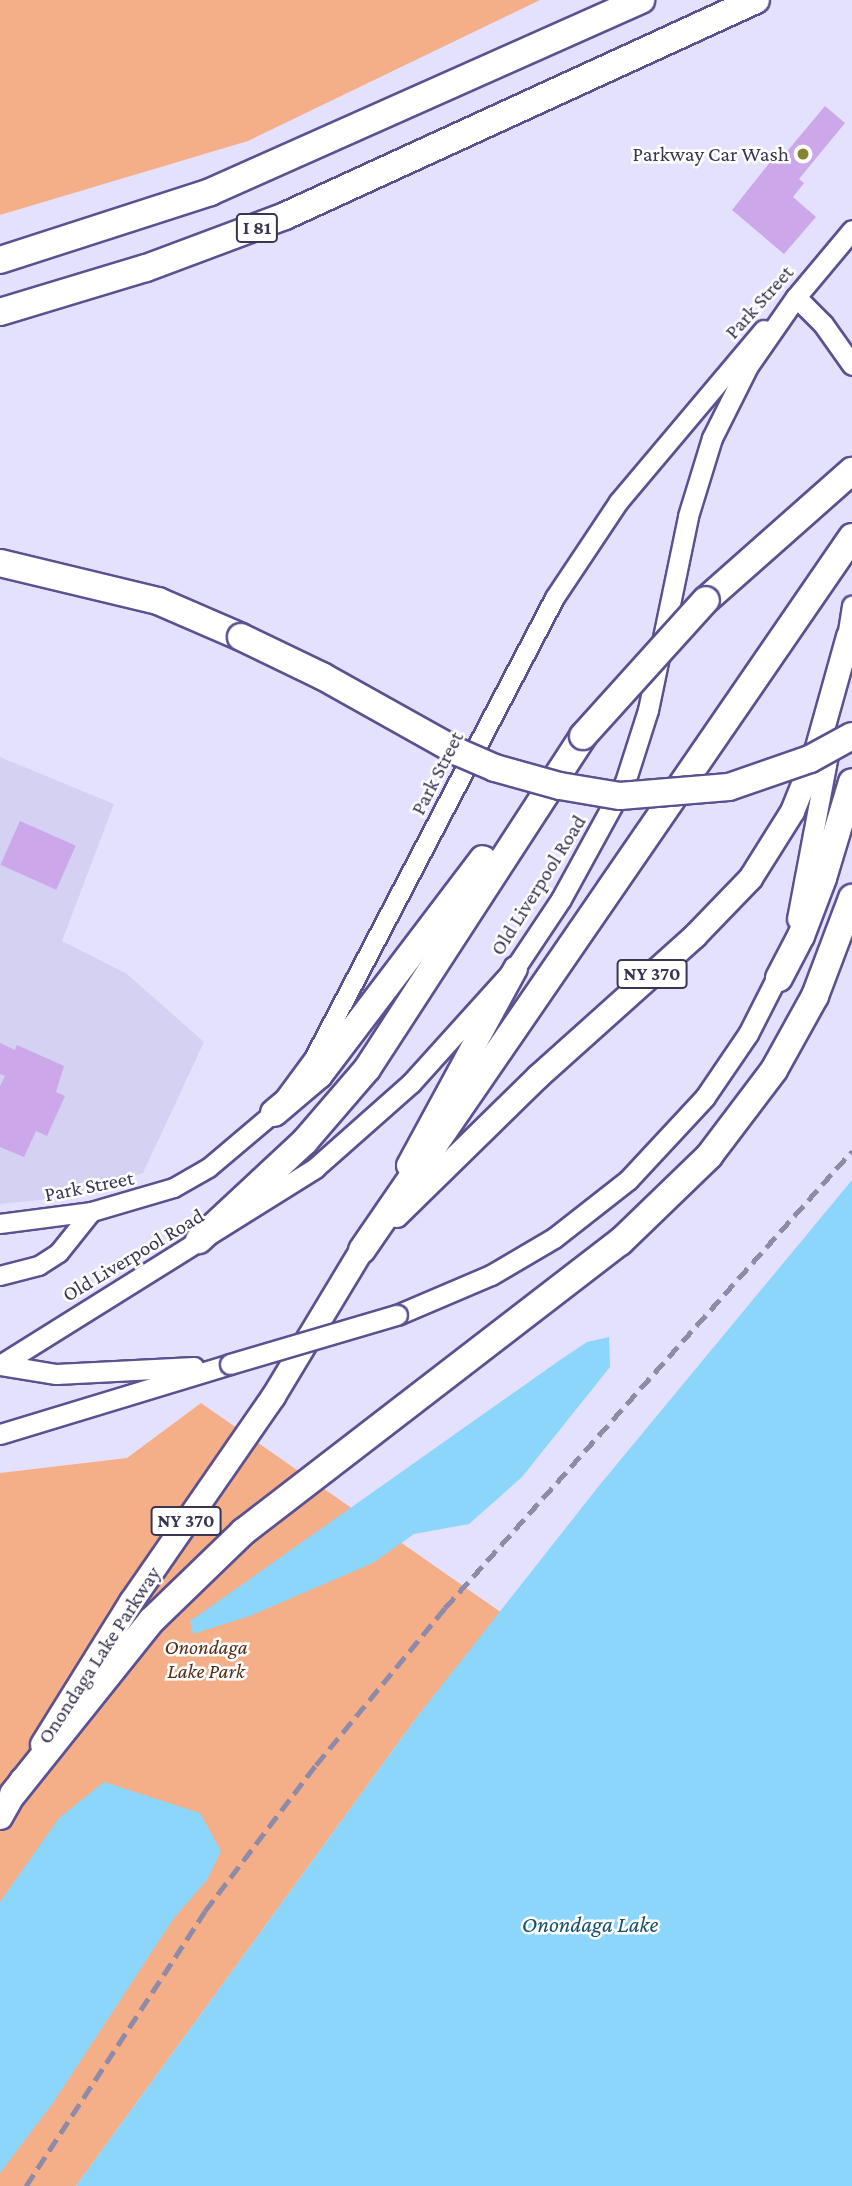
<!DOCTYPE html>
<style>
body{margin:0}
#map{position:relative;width:852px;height:2186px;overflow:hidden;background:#e4e1ff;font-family:"Crimson Pro",serif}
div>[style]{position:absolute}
.built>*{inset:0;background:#d4d1f2}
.green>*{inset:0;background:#f5af88}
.water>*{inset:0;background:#8bd6fa}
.building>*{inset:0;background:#cca7e9;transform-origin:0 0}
.roads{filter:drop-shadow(2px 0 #5b5190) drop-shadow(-2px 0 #5b5190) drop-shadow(0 2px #5b5190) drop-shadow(0 -2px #5b5190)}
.tertiary>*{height:18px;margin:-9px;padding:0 9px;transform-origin:9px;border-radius:9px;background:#fff}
.secondary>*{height:19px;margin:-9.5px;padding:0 9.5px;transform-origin:9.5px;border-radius:9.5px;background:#fff}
.primary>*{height:23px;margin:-11.5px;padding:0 11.5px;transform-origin:11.5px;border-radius:11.5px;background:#fff}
.motorway>*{height:26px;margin:-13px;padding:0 13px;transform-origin:13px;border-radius:13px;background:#fff}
.rail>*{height:5px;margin-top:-2.5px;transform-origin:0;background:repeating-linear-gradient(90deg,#8e8aa8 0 14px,transparent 0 21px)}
.bridges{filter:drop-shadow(2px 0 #5b5190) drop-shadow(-2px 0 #5b5190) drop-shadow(0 2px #5b5190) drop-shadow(0 -2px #5b5190)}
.secondary-bridge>*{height:19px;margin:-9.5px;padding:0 9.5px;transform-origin:9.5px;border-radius:9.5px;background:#fff}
.motorway-bridge>*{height:26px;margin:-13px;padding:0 13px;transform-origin:13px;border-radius:13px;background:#fff}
.dots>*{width:19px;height:19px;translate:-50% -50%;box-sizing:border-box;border:4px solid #fff;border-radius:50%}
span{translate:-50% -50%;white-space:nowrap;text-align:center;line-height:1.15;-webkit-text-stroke:5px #fff;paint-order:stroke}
.shield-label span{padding:2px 5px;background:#fff;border:2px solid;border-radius:5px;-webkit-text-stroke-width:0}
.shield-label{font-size:19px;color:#383451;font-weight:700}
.poi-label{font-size:21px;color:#383451}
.right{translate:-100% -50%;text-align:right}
.street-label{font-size:21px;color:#383451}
.park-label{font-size:21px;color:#562c13;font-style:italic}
.water-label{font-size:23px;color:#145169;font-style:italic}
</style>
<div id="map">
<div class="built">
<div style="clip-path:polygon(0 757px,114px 804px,62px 941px,127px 974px,204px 1042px,143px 1173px,79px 1196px,0 1204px)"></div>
</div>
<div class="green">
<div style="clip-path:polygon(0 0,540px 0,248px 141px,0 215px)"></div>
<div style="clip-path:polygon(201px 1403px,502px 1613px,417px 1717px,76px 2186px,0 2186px,0 1473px,127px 1458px)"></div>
</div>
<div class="water">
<div style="clip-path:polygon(852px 1180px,852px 2186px,76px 2186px,417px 1717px,598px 1487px)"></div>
<div style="clip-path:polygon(609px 1337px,610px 1367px,522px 1477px,469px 1524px,414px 1534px,373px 1563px,250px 1616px,193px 1634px,190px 1621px,223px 1598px,560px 1360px,587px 1342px)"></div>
<div style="clip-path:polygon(104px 1782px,200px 1813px,221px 1851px,207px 1880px,174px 1918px,53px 2103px,0 2173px,0 1902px,59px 1818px)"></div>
</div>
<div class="building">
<div style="clip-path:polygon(825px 106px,845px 123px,799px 179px,804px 183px,793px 197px,816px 217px,784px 254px,732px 210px,779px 151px,784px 155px)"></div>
<div style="left:20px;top:821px;width:61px;height:48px;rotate:24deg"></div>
<div style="clip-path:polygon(0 1043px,15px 1050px,17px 1045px,64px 1066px,56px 1092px,65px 1096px,47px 1136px,36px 1131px,24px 1157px,0 1147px,0 1086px,5px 1076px,0 1074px)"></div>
</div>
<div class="roads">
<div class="tertiary">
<div style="left:0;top:1224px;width:93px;rotate:-7.4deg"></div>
<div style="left:92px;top:1212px;width:85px;rotate:-16.3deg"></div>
<div style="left:174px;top:1188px;width:40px;rotate:-29.7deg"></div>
<div style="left:209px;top:1168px;width:85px;rotate:-40.2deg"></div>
<div style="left:274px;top:1113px;width:67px;rotate:-53.5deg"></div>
<div style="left:314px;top:1059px;width:520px;rotate:-62.4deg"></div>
<div style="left:555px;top:598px;width:115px;rotate:-56.3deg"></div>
<div style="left:619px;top:502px;width:225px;rotate:-49.9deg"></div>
<div style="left:0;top:1276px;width:40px;rotate:-14.4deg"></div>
<div style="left:39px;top:1266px;width:24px;rotate:-33deg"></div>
<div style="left:59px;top:1253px;width:53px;rotate:-51.2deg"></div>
</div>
<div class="secondary">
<div style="left:796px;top:297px;width:38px;rotate:45deg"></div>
<div style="left:823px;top:324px;width:50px;rotate:54.7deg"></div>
<div style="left:845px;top:650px;width:45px;rotate:-81deg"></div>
<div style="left:797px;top:919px;width:183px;rotate:-79.3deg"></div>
<div style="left:397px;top:1315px;width:102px;rotate:-23.1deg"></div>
<div style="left:491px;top:1275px;width:73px;rotate:-30.4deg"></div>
<div style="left:554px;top:1238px;width:94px;rotate:-38.1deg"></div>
<div style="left:628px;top:1180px;width:113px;rotate:-47.1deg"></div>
<div style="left:705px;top:1097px;width:76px;rotate:-55.7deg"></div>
<div style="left:748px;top:1034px;width:75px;rotate:-63.1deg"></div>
<div style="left:0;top:1365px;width:372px;rotate:-32deg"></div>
<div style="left:315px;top:1168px;width:128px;rotate:-41.5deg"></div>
<div style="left:411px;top:1083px;width:155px;rotate:-47.9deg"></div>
<div style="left:515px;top:968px;width:83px;rotate:-56.3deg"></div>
<div style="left:561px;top:899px;width:133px;rotate:-61.3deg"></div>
<div style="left:625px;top:782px;width:76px;rotate:-72.3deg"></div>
<div style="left:648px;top:710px;width:198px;rotate:-78.3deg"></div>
<div style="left:688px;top:516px;width:82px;rotate:-72.9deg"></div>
<div style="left:712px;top:438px;width:80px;rotate:-63.4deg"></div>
<div style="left:748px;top:366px;width:84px;rotate:-55.2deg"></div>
<div style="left:796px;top:297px;width:87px;rotate:-50.1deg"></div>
<div style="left:1px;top:1365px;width:56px;rotate:9.3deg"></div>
<div style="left:56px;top:1374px;width:138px;rotate:-2.9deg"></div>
<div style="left:0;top:1434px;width:240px;rotate:-16.9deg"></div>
</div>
<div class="primary">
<div style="left:408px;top:1165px;width:224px;rotate:-61.5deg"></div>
<div style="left:396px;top:1215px;width:199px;rotate:-44.4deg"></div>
<div style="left:538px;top:1076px;width:210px;rotate:-41.9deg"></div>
<div style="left:694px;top:936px;width:81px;rotate:-46deg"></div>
<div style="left:750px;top:878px;width:79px;rotate:-57.9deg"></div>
<div style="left:792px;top:811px;width:61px;rotate:-68deg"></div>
<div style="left:815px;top:754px;width:123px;rotate:-74.4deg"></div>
<div style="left:42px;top:1744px;width:168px;rotate:-58.1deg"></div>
<div style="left:131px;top:1601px;width:249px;rotate:-55.3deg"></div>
<div style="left:273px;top:1396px;width:188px;rotate:-58.9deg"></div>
<div style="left:0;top:1817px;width:43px;rotate:-60.4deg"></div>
</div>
<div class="motorway">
<div style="left:0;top:260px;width:221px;rotate:-17.9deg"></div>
<div style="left:210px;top:192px;width:472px;rotate:-24deg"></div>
<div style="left:0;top:312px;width:152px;rotate:-16.8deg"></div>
<div style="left:146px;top:268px;width:148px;rotate:-20.5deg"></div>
<div style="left:285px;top:216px;width:518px;rotate:-24.64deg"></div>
<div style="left:0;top:563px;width:163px;rotate:13.5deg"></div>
<div style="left:158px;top:601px;width:90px;rotate:23.4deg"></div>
<div style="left:706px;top:600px;width:195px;rotate:-41.5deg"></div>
<div style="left:779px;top:978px;width:47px;rotate:-62.4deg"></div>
<div style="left:801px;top:936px;width:62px;rotate:-69.2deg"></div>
<div style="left:823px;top:878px;width:100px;rotate:-73.2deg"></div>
<div style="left:274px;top:1113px;width:59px;rotate:-40.2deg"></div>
<div style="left:319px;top:1075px;width:271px;rotate:-52.8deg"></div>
<div style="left:199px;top:1240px;width:145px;rotate:-43deg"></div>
<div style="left:305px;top:1141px;width:95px;rotate:-49.3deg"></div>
<div style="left:367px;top:1069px;width:397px;rotate:-57deg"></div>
<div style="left:362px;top:1250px;width:865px;rotate:-55.5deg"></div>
<div style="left:13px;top:1794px;width:223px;rotate:-51.4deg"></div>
<div style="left:152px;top:1620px;width:127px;rotate:-44deg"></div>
<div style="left:243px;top:1532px;width:476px;rotate:-37.6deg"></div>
<div style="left:620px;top:1242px;width:124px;rotate:-44deg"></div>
<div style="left:709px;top:1156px;width:108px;rotate:-52.9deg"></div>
<div style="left:774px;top:1070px;width:85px;rotate:-61deg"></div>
<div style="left:815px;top:996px;width:105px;rotate:-69.3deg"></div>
</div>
</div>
<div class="rail">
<div style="left:26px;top:2186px;width:328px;rotate:-56.9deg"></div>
<div style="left:205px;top:1911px;width:183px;rotate:-52.8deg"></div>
<div style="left:316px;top:1765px;width:203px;rotate:-50.6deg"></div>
<div style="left:445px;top:1608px;width:612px;rotate:-48.31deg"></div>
</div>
<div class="bridges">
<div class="secondary-bridge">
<div style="left:230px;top:1364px;width:174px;rotate:-16.4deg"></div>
</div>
<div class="motorway-bridge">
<div style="left:241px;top:637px;width:90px;rotate:25.7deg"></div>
<div style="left:322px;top:676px;width:156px;rotate:29.2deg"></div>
<div style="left:458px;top:752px;width:40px;rotate:23.4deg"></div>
<div style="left:495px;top:768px;width:67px;rotate:15.5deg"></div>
<div style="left:560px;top:786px;width:61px;rotate:9.5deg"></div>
<div style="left:620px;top:796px;width:109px;rotate:-4.7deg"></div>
<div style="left:729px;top:787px;width:86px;rotate:-19.1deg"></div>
<div style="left:810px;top:759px;width:48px;rotate:-28.7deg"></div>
<div style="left:583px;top:736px;width:183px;rotate:-47.9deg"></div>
</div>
</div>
<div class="dots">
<div style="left:803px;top:154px;background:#84852e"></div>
</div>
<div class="shield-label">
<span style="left:257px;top:228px">I 81</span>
<span style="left:652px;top:974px">NY 370</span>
<span style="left:186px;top:1521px">NY 370</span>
</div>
<div class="poi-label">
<span class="right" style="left:789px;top:154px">Parkway Car Wash</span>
</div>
<div class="street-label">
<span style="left:759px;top:302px;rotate:-48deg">Park Street</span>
<span style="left:437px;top:773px;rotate:-63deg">Park Street</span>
<span style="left:538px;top:885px;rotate:-58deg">Old Liverpool Road</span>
<span style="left:89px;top:1186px;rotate:-11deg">Park Street</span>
<span style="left:133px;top:1255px;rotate:-31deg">Old Liverpool Road</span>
<span style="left:99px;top:1655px;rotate:-57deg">Onondaga Lake Parkway</span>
</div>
<div class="park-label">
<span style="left:206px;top:1659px">Onondaga<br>Lake Park</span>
</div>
<div class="water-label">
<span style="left:590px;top:1924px">Onondaga Lake</span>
</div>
</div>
